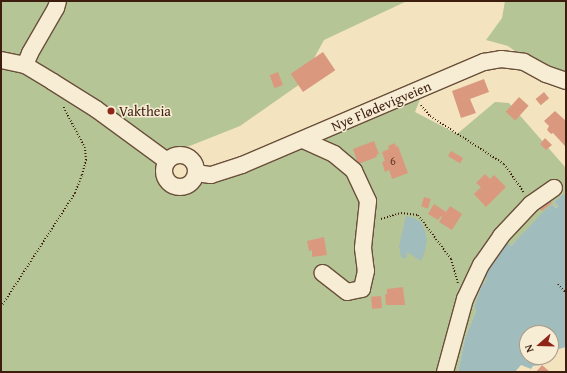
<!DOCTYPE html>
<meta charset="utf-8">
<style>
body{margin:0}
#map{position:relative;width:567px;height:373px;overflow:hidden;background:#f3e4bf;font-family:"Gentium Book Plus",serif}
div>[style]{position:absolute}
.green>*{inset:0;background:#b6c596}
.water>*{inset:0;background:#a0bcbc}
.building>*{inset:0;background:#da997f;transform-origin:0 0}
.path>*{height:2px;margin-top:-1px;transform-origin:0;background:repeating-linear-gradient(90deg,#3d1d0e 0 1px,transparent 0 3px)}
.roads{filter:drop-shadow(1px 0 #6a4f3a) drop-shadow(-1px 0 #6a4f3a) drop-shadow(0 1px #6a4f3a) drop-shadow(0 -1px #6a4f3a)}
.minor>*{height:16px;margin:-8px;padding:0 8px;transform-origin:8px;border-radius:8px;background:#f7edd5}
.minor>.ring{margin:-8px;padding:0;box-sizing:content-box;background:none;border:16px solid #f7edd5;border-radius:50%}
.dots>*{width:11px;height:11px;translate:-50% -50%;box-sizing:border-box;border:2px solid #f7edd5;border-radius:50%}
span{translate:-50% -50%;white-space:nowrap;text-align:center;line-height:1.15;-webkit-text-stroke:3px #f7edd5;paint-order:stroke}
.number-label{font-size:12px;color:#643c2a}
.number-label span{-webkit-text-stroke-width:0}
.street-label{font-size:14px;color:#3d1d0e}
.poi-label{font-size:14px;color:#3d1d0e}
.left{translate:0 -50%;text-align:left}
.frame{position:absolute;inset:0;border:2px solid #3d1d0e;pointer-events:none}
.north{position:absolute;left:519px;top:325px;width:40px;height:40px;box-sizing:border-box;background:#f7edd5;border:1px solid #ad9a85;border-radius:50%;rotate:250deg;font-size:11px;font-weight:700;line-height:16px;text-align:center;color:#3d1d0e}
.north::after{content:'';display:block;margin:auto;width:14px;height:18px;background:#8f2418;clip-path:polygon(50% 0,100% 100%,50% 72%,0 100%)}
</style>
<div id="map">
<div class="green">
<div style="clip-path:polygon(1px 1px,407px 1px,324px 40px,300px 84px,240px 126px,172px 153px,161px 172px,192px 186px,261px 163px,424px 89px,415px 112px,457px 134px,495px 102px,509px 103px,566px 168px,566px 192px,554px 202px,558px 206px,556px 208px,552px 204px,511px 246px,498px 254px,491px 266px,488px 279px,481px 287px,474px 307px,476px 311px,465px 338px,458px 372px,1px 372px)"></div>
<div style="clip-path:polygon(505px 1px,566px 1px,566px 75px,552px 78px,508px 46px,486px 40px,502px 18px)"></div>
</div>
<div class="water">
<div style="clip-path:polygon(566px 192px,566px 347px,559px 349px,557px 348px,554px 351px,551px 349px,551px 333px,527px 333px,527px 357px,540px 357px,546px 362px,542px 365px,533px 366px,531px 369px,521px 365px,515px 372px,458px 372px,465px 338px,476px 311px,474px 307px,481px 287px,487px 279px,484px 276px,490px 265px,499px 254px,498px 253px,508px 243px,511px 246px,543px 212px,552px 204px,556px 208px,558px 206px,554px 202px)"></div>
<div style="clip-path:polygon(406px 216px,414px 218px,421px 222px,425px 231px,427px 240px,425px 251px,421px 261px,407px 252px,406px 259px,401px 257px,399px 246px)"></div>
</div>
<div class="building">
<div style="left:323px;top:52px;width:22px;height:39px;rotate:56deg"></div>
<div style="left:278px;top:72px;width:14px;height:9px;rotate:69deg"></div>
<div style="clip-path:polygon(484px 79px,489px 92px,470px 99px,476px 113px,461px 118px,452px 91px)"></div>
<div style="left:544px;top:92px;width:8px;height:11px;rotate:50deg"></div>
<div style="left:519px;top:97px;width:13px;height:20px;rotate:42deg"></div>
<div style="clip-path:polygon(555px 111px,566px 121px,565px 146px,553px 133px,551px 134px,547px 130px,549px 126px,544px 121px)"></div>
<div style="clip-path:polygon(545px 138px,552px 145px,546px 150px,540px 144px)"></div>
<div style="clip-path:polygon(374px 141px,379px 154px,376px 155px,377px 157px,358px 164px,353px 149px)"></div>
<div style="clip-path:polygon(395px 143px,396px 147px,398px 146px,408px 173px,392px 179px,389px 170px,385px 172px,382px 162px,385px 161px,382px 152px,389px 149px,388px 146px)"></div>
<div style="left:451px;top:151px;width:14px;height:6px;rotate:30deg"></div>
<div style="clip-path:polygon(485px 174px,490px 179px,494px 175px,506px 187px,486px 207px,474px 194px,481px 187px,476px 183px)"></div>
<div style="left:424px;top:197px;width:7px;height:10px;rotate:16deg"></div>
<div style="clip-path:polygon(547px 198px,552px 203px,542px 211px,538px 206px)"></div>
<div style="clip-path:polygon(434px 204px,446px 212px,450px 206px,462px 214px,452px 230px,439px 222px,442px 217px,441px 216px,438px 220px,428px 214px)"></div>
<div style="clip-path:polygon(324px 237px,327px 255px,312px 257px,312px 250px,309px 251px,307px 241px)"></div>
<div style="clip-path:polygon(403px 287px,405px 305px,386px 305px,385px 294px,387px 294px,387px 289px)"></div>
<div style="left:381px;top:296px;width:12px;height:10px;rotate:85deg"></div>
<div style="clip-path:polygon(540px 357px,550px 357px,546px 362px)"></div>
<div style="clip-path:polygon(542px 365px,550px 372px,536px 372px)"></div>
</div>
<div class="path">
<div style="left:421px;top:105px;width:14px;rotate:51deg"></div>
<div style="left:430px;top:116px;width:88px;rotate:33deg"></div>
<div style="left:504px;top:164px;width:35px;rotate:55deg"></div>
<div style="left:381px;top:219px;width:21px;rotate:-17deg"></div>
<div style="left:401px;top:213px;width:17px;rotate:7deg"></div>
<div style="left:418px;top:215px;width:55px;rotate:53.1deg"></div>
<div style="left:451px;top:259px;width:25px;rotate:74deg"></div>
<div style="left:558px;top:284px;width:12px;rotate:48deg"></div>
<div style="left:1px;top:307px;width:136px;rotate:-57deg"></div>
<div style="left:75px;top:193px;width:19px;rotate:-69deg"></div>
<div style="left:82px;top:175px;width:16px;rotate:-75deg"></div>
<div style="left:86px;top:160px;width:12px;rotate:-95deg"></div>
<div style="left:85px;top:148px;width:47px;rotate:-117.6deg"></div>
</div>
<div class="roads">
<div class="minor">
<div style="left:1px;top:60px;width:25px;rotate:12deg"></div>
<div style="left:25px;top:65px;width:33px;rotate:31deg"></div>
<div style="left:53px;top:82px;width:51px;rotate:32.1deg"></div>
<div style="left:96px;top:109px;width:88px;rotate:36.2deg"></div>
<div style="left:25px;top:65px;width:13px;rotate:-67deg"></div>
<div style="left:30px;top:53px;width:52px;rotate:-60deg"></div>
<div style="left:56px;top:8px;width:7px;rotate:-74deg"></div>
<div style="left:303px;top:140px;width:34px;rotate:24deg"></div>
<div style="left:334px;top:154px;width:26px;rotate:40deg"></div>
<div style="left:354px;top:171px;width:33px;rotate:65deg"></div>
<div style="left:368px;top:201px;width:47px;rotate:96.1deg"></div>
<div style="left:363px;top:248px;width:23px;rotate:83deg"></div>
<div style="left:366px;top:271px;width:18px;rotate:103deg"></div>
<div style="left:362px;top:289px;width:15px;rotate:169deg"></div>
<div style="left:347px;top:292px;width:31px;rotate:-142deg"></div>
<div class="ring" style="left:164px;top:155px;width:16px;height:16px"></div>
<div style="left:196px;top:173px;width:15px;rotate:8deg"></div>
<div style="left:211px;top:175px;width:33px;rotate:-18deg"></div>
<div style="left:242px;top:165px;width:263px;rotate:-23.1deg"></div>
<div style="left:484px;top:62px;width:17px;rotate:-10deg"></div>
<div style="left:501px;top:59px;width:23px;rotate:7deg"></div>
<div style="left:524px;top:62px;width:25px;rotate:29deg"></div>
<div style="left:546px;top:74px;width:21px;rotate:19deg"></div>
<div style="left:445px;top:372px;width:76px;rotate:-74.7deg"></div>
<div style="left:465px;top:299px;width:38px;rotate:-65deg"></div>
<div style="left:481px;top:265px;width:35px;rotate:-55deg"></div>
<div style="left:501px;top:236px;width:44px;rotate:-46.8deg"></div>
<div style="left:531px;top:204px;width:28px;rotate:-35deg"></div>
</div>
</div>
<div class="dots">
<div style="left:111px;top:111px;background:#8f2418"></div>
</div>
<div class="number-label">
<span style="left:393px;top:161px">6</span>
</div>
<div class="street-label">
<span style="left:381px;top:106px;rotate:-23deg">Nye Flødevigveien</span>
</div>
<div class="poi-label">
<span class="left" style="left:119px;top:111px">Vaktheia</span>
</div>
<div class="frame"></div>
<div class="north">N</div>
</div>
